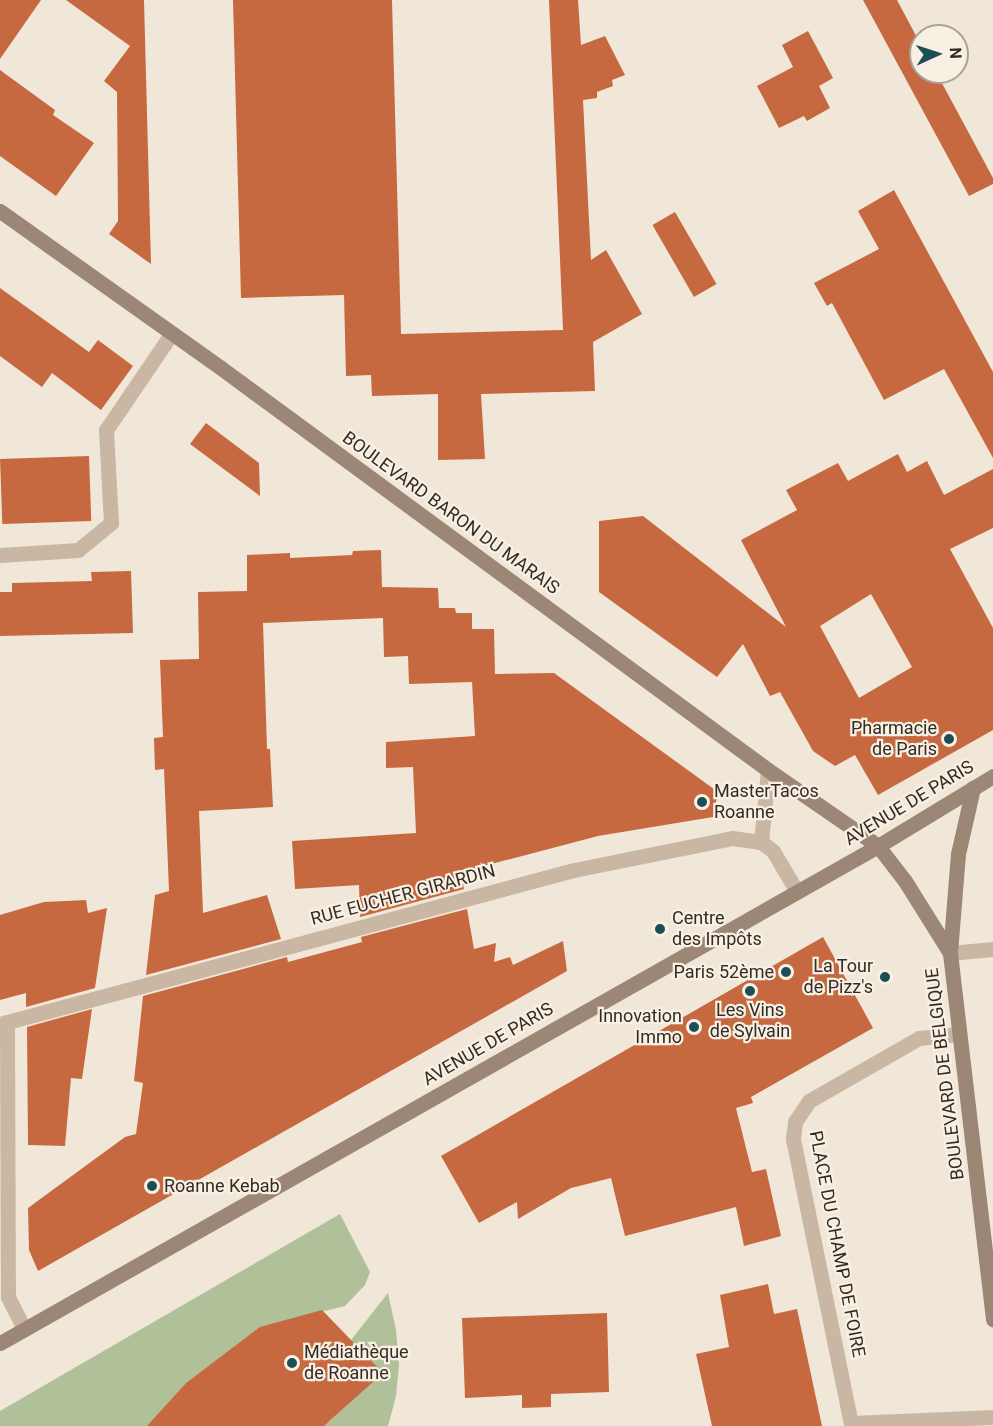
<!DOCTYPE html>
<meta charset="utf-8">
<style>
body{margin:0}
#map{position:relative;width:993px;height:1426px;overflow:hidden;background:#f1e7d8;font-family:Roboto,sans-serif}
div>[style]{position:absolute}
.green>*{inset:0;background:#b0c098}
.building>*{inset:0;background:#c66940;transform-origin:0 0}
.service>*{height:15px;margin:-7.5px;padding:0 7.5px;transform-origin:7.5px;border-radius:7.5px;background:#c9b7a4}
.minor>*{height:15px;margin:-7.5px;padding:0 7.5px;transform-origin:7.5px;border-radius:7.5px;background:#c9b7a4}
.secondary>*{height:15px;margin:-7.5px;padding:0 7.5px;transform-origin:7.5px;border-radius:7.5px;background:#9c8675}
.dots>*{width:16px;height:16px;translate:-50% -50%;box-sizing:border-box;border:3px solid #f9f0e4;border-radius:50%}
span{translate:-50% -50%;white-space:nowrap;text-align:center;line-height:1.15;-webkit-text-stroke:4.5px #f9f0e4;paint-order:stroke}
.street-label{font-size:18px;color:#342b26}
.poi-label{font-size:18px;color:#342b26}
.right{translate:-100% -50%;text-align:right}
.left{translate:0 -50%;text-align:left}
.north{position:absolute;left:909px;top:24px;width:60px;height:60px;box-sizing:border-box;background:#f9f0e4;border:2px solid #aaa198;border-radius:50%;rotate:87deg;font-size:16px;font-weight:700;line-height:24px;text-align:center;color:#342b26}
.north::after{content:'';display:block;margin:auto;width:21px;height:27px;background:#1b4e55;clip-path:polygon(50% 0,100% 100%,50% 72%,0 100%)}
</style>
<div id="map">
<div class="green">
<div style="clip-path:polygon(340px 1214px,370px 1272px,365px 1285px,345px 1306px,289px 1320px,243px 1341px,186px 1383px,148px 1426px,0 1426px,0 1411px)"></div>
<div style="clip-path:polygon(388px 1293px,396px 1330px,399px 1365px,396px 1396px,388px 1426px,313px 1426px,330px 1421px,382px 1373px,351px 1340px)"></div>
</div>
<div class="building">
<div style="clip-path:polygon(0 0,41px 0,0 59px)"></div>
<div style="clip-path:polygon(66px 0,144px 0,151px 264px,109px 234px,118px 221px,117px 92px,104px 81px,130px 46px)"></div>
<div style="clip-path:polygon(233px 0,392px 0,401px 334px,563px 330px,549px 0,578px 0,581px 45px,605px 36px,625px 75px,612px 80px,613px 86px,597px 92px,597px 98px,583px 100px,591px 260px,606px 250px,642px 314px,593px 342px,595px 391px,481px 394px,485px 459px,438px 460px,438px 394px,372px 396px,371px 375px,346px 376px,344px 295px,241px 298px)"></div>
<div style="clip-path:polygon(863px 0,897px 0,921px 45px,921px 72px,936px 72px,993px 178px,993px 184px,969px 196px)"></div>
<div style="clip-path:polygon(808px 31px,833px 78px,819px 86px,830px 108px,807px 121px,804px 116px,779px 128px,757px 86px,793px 67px,782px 45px)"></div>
<div style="clip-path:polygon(0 70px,55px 110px,53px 115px,94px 143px,56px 196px,0 156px)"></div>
<div style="clip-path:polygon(894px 190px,993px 372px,993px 458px,944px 369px,884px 400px,832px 303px,827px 306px,814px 283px,879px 249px,858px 211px)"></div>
<div style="left:675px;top:212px;width:83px;height:26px;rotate:60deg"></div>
<div style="clip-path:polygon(0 288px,89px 352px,98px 340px,133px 366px,101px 410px,52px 373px,42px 387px,0 356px)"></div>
<div style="clip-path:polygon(206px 423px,259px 463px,260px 496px,190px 444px)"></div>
<div style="clip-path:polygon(evenodd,898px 454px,907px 472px,927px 461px,944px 495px,993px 469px,993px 528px,950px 549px,993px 628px,993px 730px,878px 795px,855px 755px,835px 766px,813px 751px,780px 692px,770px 696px,743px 644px,717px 677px,599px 592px,599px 521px,643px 516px,786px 627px,741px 540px,797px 510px,786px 490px,838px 463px,848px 481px,898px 454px,871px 594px,912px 667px,859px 698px,820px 626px,871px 594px)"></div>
<div style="left:89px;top:456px;width:65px;height:89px;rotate:88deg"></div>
<div style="clip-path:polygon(381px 550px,382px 587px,438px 588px,439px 608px,455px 608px,456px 613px,472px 613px,472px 629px,494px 629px,495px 674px,554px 673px,718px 792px,713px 817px,598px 836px,461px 872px,464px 889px,360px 917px,359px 885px,295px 889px,292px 841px,416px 833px,413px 767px,386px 768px,386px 742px,475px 736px,472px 682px,409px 684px,408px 656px,384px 657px,383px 618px,263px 623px,267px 749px,270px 749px,273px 807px,199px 811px,203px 913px,267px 895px,281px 939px,146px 975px,155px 895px,169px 891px,164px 769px,155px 770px,154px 738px,163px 737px,160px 660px,199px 659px,198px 592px,247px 591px,247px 555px,290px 553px,290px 558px,352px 555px,353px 551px)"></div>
<div style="clip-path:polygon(131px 571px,133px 633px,0 636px,0 592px,12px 592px,12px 583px,92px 581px,91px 572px)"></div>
<div style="clip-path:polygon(86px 900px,88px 913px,107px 908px,95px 988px,26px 1007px,26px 993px,0 1000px,0 915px,44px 902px)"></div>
<div style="clip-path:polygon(467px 909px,474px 949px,496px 943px,494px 962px,510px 957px,513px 965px,563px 941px,567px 971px,38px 1271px,29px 1250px,28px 1208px,125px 1137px,136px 1134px,143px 1083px,134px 1081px,143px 996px,287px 957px,288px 962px,362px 942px,361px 937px)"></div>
<div style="clip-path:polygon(823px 937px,873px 1028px,751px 1097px,753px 1103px,736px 1108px,752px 1172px,766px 1169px,781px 1236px,744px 1246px,736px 1207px,625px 1236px,611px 1178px,571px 1188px,518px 1219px,517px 1202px,479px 1223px,441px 1156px)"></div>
<div style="clip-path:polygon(92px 1009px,82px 1079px,71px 1078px,65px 1146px,28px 1145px,27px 1027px)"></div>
<div style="clip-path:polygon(768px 1284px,774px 1314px,797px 1309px,822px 1426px,712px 1426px,696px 1354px,729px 1347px,720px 1295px)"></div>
<div style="clip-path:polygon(322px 1310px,383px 1373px,324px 1426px,147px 1426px,186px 1383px,260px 1327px)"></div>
<div style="clip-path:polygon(607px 1313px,609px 1392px,551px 1394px,551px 1407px,522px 1408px,522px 1395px,465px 1398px,462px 1318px)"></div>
</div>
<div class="service">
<div style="left:0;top:555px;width:78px;rotate:-3.7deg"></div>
<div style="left:78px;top:550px;width:43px;rotate:-39.3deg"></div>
<div style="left:111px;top:523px;width:93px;rotate:-93.1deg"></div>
<div style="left:106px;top:430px;width:117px;rotate:-55.8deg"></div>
</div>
<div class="minor">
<div style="left:761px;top:842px;width:72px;rotate:-84.4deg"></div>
<div style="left:950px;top:953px;width:43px;rotate:-5.3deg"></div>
<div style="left:7px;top:1022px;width:275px;rotate:89.8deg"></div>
<div style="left:8px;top:1297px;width:36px;rotate:63deg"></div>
<div style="left:0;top:1024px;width:594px;rotate:-15.02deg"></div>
<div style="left:574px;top:870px;width:161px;rotate:-11.4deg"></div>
<div style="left:732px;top:838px;width:29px;rotate:8deg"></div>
<div style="left:761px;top:842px;width:15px;rotate:37deg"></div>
<div style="left:773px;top:851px;width:45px;rotate:59.5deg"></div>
<div style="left:959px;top:1034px;width:40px;rotate:174.3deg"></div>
<div style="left:919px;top:1038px;width:127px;rotate:150.2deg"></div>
<div style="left:809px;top:1101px;width:25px;rotate:124deg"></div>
<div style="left:795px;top:1122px;width:17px;rotate:97deg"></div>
<div style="left:793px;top:1139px;width:290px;rotate:78.5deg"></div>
<div style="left:851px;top:1423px;width:142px;rotate:-2.4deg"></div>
</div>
<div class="secondary">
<div style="left:0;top:211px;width:271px;rotate:35.4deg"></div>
<div style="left:221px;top:368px;width:679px;rotate:36.31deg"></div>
<div style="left:768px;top:770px;width:134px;rotate:34.6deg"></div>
<div style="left:878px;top:846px;width:44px;rotate:52.4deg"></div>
<div style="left:905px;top:881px;width:85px;rotate:58deg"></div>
<div style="left:950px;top:953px;width:369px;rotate:83.3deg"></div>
<div style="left:950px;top:953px;width:99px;rotate:-85.4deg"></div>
<div style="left:958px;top:854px;width:68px;rotate:-77.2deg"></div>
<div style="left:0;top:1343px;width:1009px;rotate:-29.51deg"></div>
<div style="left:878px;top:846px;width:135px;rotate:-31.3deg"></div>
</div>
<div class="dots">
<div style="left:949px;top:739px;background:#1b4e55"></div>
<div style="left:702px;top:802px;background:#1b4e55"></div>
<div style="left:660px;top:929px;background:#1b4e55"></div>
<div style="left:786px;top:972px;background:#1b4e55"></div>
<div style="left:885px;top:977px;background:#1b4e55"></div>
<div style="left:750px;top:991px;background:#1b4e55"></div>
<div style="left:694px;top:1027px;background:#1b4e55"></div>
<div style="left:152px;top:1186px;background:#1b4e55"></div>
<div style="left:292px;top:1363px;background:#1b4e55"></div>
</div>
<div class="street-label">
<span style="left:451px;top:513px;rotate:36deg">BOULEVARD BARON DU MARAIS</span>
<span style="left:909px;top:803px;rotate:-31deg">AVENUE DE PARIS</span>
<span style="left:403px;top:895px;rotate:-15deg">RUE EUCHER GIRARDIN</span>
<span style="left:488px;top:1044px;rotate:-30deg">AVENUE DE PARIS</span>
<span style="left:945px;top:1074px;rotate:-97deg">BOULEVARD DE BELGIQUE</span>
<span style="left:837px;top:1244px;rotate:79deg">PLACE DU CHAMP DE FOIRE</span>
</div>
<div class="poi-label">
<span class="right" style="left:937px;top:739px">Pharmacie<br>de Paris</span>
<span class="left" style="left:714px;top:802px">MasterTacos<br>Roanne</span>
<span class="left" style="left:672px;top:929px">Centre<br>des Impôts</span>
<span class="right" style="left:873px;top:977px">La Tour<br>de Pizz's</span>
<span class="right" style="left:774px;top:972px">Paris 52ème</span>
<span style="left:750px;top:1021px">Les Vins<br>de Sylvain</span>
<span class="right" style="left:682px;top:1027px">Innovation<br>Immo</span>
<span class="left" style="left:164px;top:1186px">Roanne Kebab</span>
<span class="left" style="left:304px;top:1363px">Médiathèque<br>de Roanne</span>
</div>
<div class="north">N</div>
</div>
